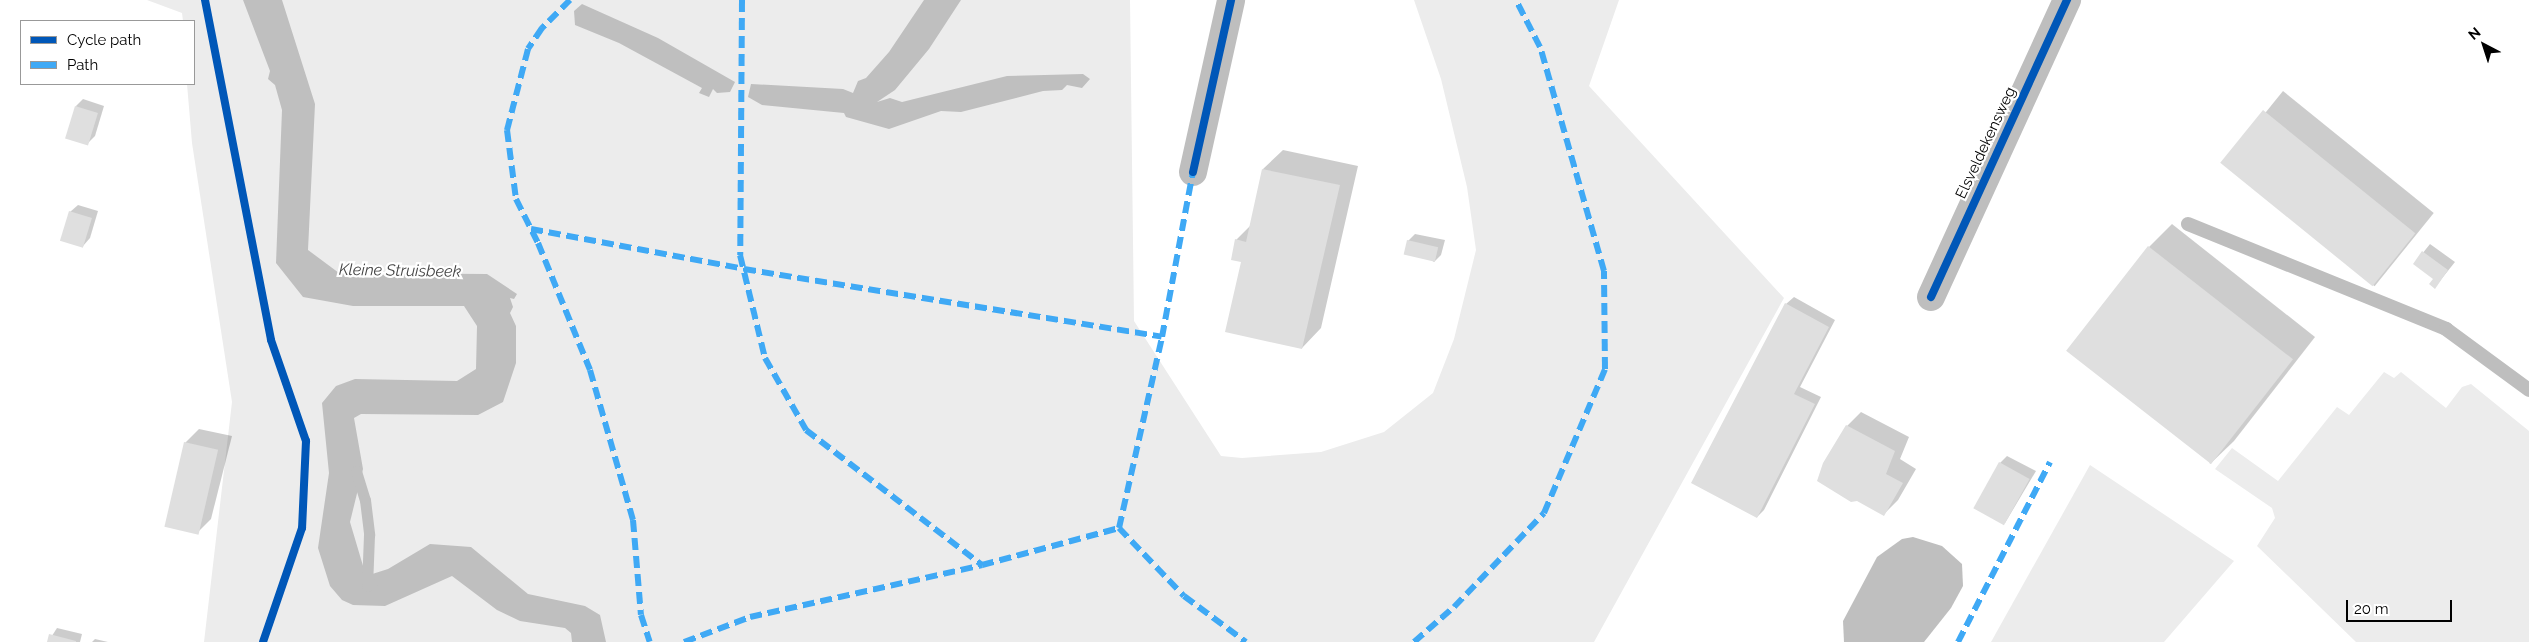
<!DOCTYPE html>
<style>
body{margin:0}
#map{position:relative;width:2529px;height:642px;overflow:hidden;background:#fff;font-family:Raleway,sans-serif}
div>[style]{position:absolute}
.green>*{inset:0;background:#ececec}
.water>*{inset:0;background:#bfbfbf}
.shadow>*{inset:0;background:#0003;transform-origin:0 0}
.stream>*{height:11px;margin:-5.5px;padding:0 5.5px;transform-origin:5.5px;border-radius:5.5px;background:#bfbfbf}
.building>*{inset:0;background:#dfdfdf;transform-origin:0 0}
.lane>*{height:14px;margin:-7px;padding:0 7px;transform-origin:7px;border-radius:7px;background:#bebebe}
.street>*{height:28px;margin:-14px;padding:0 14px;transform-origin:14px;border-radius:14px;background:#bebebe}
.quiet>*{height:6px;margin-top:-3px;transform-origin:0;background:repeating-linear-gradient(90deg,#3fa9f5 0 12px,transparent 0 18px)}
.cycleway>*{height:8px;margin:-4px;padding:0 4px;transform-origin:4px;border-radius:4px;background:#0057b8}
span{translate:-50% -50%;white-space:nowrap;text-align:center;line-height:1.15;-webkit-text-stroke:4.5px #fff;paint-order:stroke}
.street-label{font-size:15px;color:#000}
.water-label{font-size:16px;color:#444;font-style:italic}
.legend{position:absolute;left:20px;top:20px;width:175px;height:65px;box-sizing:border-box;background:#fff;border:1px solid #999;margin:0;padding:6px 9px;list-style:none;font-size:15px;color:#000}
.legend li{display:flex;align-items:center;gap:10px;height:25px}
.legend b{width:25px;border:1px solid #999}
.north{position:absolute;left:2459px;top:20px;width:50px;height:50px;-webkit-text-stroke:4px #fff;paint-order:stroke;rotate:320deg;font-size:14px;font-weight:700;line-height:20px;text-align:center;color:#000}
.north::after{content:'';display:block;margin:auto;width:18px;height:22px;background:#000;clip-path:polygon(50% 0,100% 100%,50% 72%,0 100%)}
.scale{position:absolute;left:2346px;top:600px;width:106px;height:22px;box-sizing:border-box;border:2px solid #000;border-top:0;padding-left:6px;font-size:15px;line-height:18px;white-space:nowrap;color:#000;-webkit-text-stroke:4px #fff;paint-order:stroke}
</style>
<div id="map">
<div class="green">
<div style="clip-path:polygon(147px 0,1130px 0,1134px 321px,1221px 456px,1242px 458px,1321px 452px,1384px 432px,1433px 393px,1454px 339px,1476px 250px,1467px 187px,1441px 79px,1414px 0,1619px 0,1589px 86px,1784px 298px,1594px 642px,204px 642px,232px 402px,192px 143px,187px 84px,194px 84px,194px 21px,183px 21px,182px 13px)"></div>
<div style="clip-path:polygon(2384px 372px,2394px 378px,2401px 372px,2446px 408px,2462px 387px,2471px 384px,2529px 431px,2529px 642px,2356px 642px,2257px 546px,2275px 518px,2272px 508px,2215px 469px,2232px 448px,2278px 481px,2337px 407px,2349px 415px)"></div>
<div style="clip-path:polygon(2090px 465px,2234px 561px,2164px 642px,1991px 642px)"></div>
</div>
<div class="water">
<div style="clip-path:polygon(243px 0,282px 0,315px 104px,308px 250px,339px 273px,487px 274px,517px 294px,514px 299px,510px 298px,513px 307px,510px 313px,516px 326px,516px 363px,503px 402px,478px 415px,361px 414px,354px 418px,363px 469px,350px 522px,366px 576px,388px 569px,430px 544px,471px 547px,528px 594px,585px 606px,600px 615px,606px 642px,572px 642px,571px 633px,565px 628px,520px 621px,497px 610px,452px 576px,385px 606px,353px 605px,342px 600px,330px 586px,318px 548px,329px 473px,322px 403px,336px 386px,355px 379px,457px 381px,476px 369px,477px 326px,464px 306px,353px 306px,303px 297px,276px 263px,282px 110px,275px 85px,268px 79px,270px 71px)"></div>
<div style="clip-path:polygon(924px 0,961px 0,929px 49px,895px 90px,877px 102px,890px 98px,902px 102px,1007px 76px,1083px 74px,1090px 79px,1082px 88px,1067px 85px,1062px 90px,1043px 91px,961px 112px,941px 111px,889px 129px,846px 117px,844px 113px,762px 105px,748px 97px,751px 84px,843px 89px,853px 93px,858px 81px,866px 78px,889px 52px)"></div>
<div style="clip-path:polygon(582px 4px,658px 38px,735px 82px,730px 92px,717px 93px,713px 89px,709px 97px,699px 93px,702px 88px,619px 43px,575px 25px,574px 11px)"></div>
<div style="clip-path:polygon(1913px 537px,1942px 546px,1962px 564px,1963px 586px,1951px 608px,1924px 642px,1844px 642px,1843px 621px,1877px 557px,1902px 539px)"></div>
</div>
<div class="shadow">
<div style="left:2283px;top:91px;width:194px;height:94px;rotate:39deg"></div>
<div style="clip-path:polygon(83px 99px,104px 106px,95px 136px,88px 143px,76px 106px)"></div>
<div style="clip-path:polygon(1283px 150px,1358px 166px,1321px 328px,1302px 348px,1243px 261px,1236px 240px,1251px 225px,1263px 169px)"></div>
<div style="clip-path:polygon(78px 205px,98px 211px,90px 238px,83px 246px,70px 212px)"></div>
<div style="clip-path:polygon(2172px 224px,2315px 337px,2234px 441px,2210px 464px,2149px 247px)"></div>
<div style="clip-path:polygon(1415px 234px,1445px 240px,1441px 255px,1434px 262px,1408px 241px)"></div>
<div style="clip-path:polygon(2430px 244px,2455px 262px,2435px 287px,2435px 278px,2414px 264px)"></div>
<div style="clip-path:polygon(1794px 297px,1835px 320px,1800px 387px,1821px 397px,1764px 510px,1757px 517px,1786px 304px)"></div>
<div style="clip-path:polygon(1861px 412px,1909px 437px,1900px 459px,1916px 469px,1898px 500px,1884px 514px,1847px 426px)"></div>
<div style="clip-path:polygon(199px 429px,232px 436px,211px 519px,197px 533px,185px 443px)"></div>
<div style="clip-path:polygon(2007px 456px,2036px 471px,2005px 523px,2000px 463px)"></div>
<div style="clip-path:polygon(57px 628px,82px 634px,80px 642px,48px 642px)"></div>
<div style="clip-path:polygon(95px 639px,108px 642px,92px 642px)"></div>
</div>
<div class="stream">
<div style="left:356px;top:471px;width:30px;rotate:73deg"></div>
<div style="left:365px;top:500px;width:35px;rotate:83deg"></div>
<div style="left:369px;top:535px;width:51px;rotate:92.2deg"></div>
<div style="left:367px;top:586px;width:5px;rotate:-22deg"></div>
</div>
<div class="building">
<div style="left:75px;top:106px;width:24px;height:34px;rotate:17deg"></div>
<div style="left:2263px;top:110px;width:196px;height:68px;rotate:39deg"></div>
<div style="clip-path:polygon(1262px 169px,1340px 185px,1302px 349px,1225px 332px,1241px 262px,1231px 260px,1235px 239px,1246px 242px)"></div>
<div style="left:69px;top:211px;width:24px;height:31px;rotate:17deg"></div>
<div style="left:1407px;top:240px;width:32px;height:15px;rotate:13deg"></div>
<div style="left:2148px;top:246px;width:184px;height:133px;rotate:38deg"></div>
<div style="clip-path:polygon(2422px 251px,2448px 270px,2435px 289px,2429px 284px,2433px 279px,2413px 264px)"></div>
<div style="clip-path:polygon(1785px 303px,1829px 327px,1794px 394px,1815px 404px,1757px 518px,1691px 483px)"></div>
<div style="clip-path:polygon(1846px 425px,1895px 451px,1886px 474px,1903px 483px,1884px 516px,1857px 501px,1851px 502px,1817px 481px,1823px 463px)"></div>
<div style="left:184px;top:442px;width:35px;height:87px;rotate:13deg"></div>
<div style="left:1999px;top:462px;width:35px;height:53px;rotate:29deg"></div>
<div style="clip-path:polygon(49px 634px,76px 641px,76px 642px,47px 642px)"></div>
</div>
<div class="lane">
<div style="left:2188px;top:224px;width:279px;rotate:22.1deg"></div>
<div style="left:2446px;top:329px;width:103px;rotate:36.3deg"></div>
</div>
<div class="street">
<div style="left:1193px;top:172px;width:176px;rotate:-77.5deg"></div>
<div style="left:1931px;top:297px;width:327px;rotate:-65.4deg"></div>
</div>
<div class="quiet">
<div style="left:570px;top:0;width:40px;rotate:135deg"></div>
<div style="left:542px;top:28px;width:25px;rotate:124deg"></div>
<div style="left:528px;top:49px;width:84px;rotate:104.5deg"></div>
<div style="left:507px;top:130px;width:70px;rotate:82.6deg"></div>
<div style="left:516px;top:199px;width:49px;rotate:63.4deg"></div>
<div style="left:538px;top:243px;width:137px;rotate:67.7deg"></div>
<div style="left:590px;top:370px;width:156px;rotate:74deg"></div>
<div style="left:633px;top:520px;width:95px;rotate:85.2deg"></div>
<div style="left:641px;top:615px;width:28px;rotate:72deg"></div>
<div style="left:742px;top:0;width:255px;rotate:90.4deg"></div>
<div style="left:740px;top:255px;width:106px;rotate:76.4deg"></div>
<div style="left:765px;top:358px;width:83px;rotate:60.3deg"></div>
<div style="left:806px;top:430px;width:222px;rotate:37.5deg"></div>
<div style="left:531px;top:229px;width:217px;rotate:10.6deg"></div>
<div style="left:744px;top:269px;width:423px;rotate:9.2deg"></div>
<div style="left:1162px;top:337px;width:168px;rotate:-79.4deg"></div>
<div style="left:1119px;top:528px;width:196px;rotate:-77.3deg"></div>
<div style="left:1119px;top:528px;width:94px;rotate:46.3deg"></div>
<div style="left:1184px;top:596px;width:77px;rotate:36.6deg"></div>
<div style="left:684px;top:642px;width:71px;rotate:-20.7deg"></div>
<div style="left:750px;top:617px;width:238px;rotate:-12.6deg"></div>
<div style="left:982px;top:565px;width:142px;rotate:-15.1deg"></div>
<div style="left:1414px;top:642px;width:53px;rotate:-41.2deg"></div>
<div style="left:1454px;top:607px;width:130px;rotate:-46.2deg"></div>
<div style="left:1544px;top:513px;width:156px;rotate:-67deg"></div>
<div style="left:1605px;top:369px;width:98px;rotate:-90.6deg"></div>
<div style="left:1604px;top:271px;width:233px;rotate:-105.9deg"></div>
<div style="left:1540px;top:47px;width:53px;rotate:-117.1deg"></div>
<div style="left:1958px;top:642px;width:202px;rotate:-62.9deg"></div>
</div>
<div class="cycleway">
<div style="left:205px;top:0;width:346px;rotate:79deg"></div>
<div style="left:271px;top:340px;width:107px;rotate:70.9deg"></div>
<div style="left:306px;top:441px;width:87px;rotate:92.6deg"></div>
<div style="left:302px;top:528px;width:120px;rotate:108.9deg"></div>
<div style="left:1193px;top:172px;width:176px;rotate:-77.5deg"></div>
<div style="left:1931px;top:297px;width:327px;rotate:-65.4deg"></div>
</div>
<div class="street-label">
<span style="left:1986px;top:143px;rotate:-65deg">Elsveldekensweg</span>
</div>
<div class="water-label">
<span style="left:400px;top:271px;rotate:1deg">Kleine Struisbeek</span>
</div>
<ul class="legend">
<li><b style="height:6px;background:#0057b8"></b>Cycle path</li>
<li><b style="height:6px;background:#3fa9f5"></b>Path</li>
</ul>
<div class="north">N</div>
<div class="scale">20 m</div>
</div>
